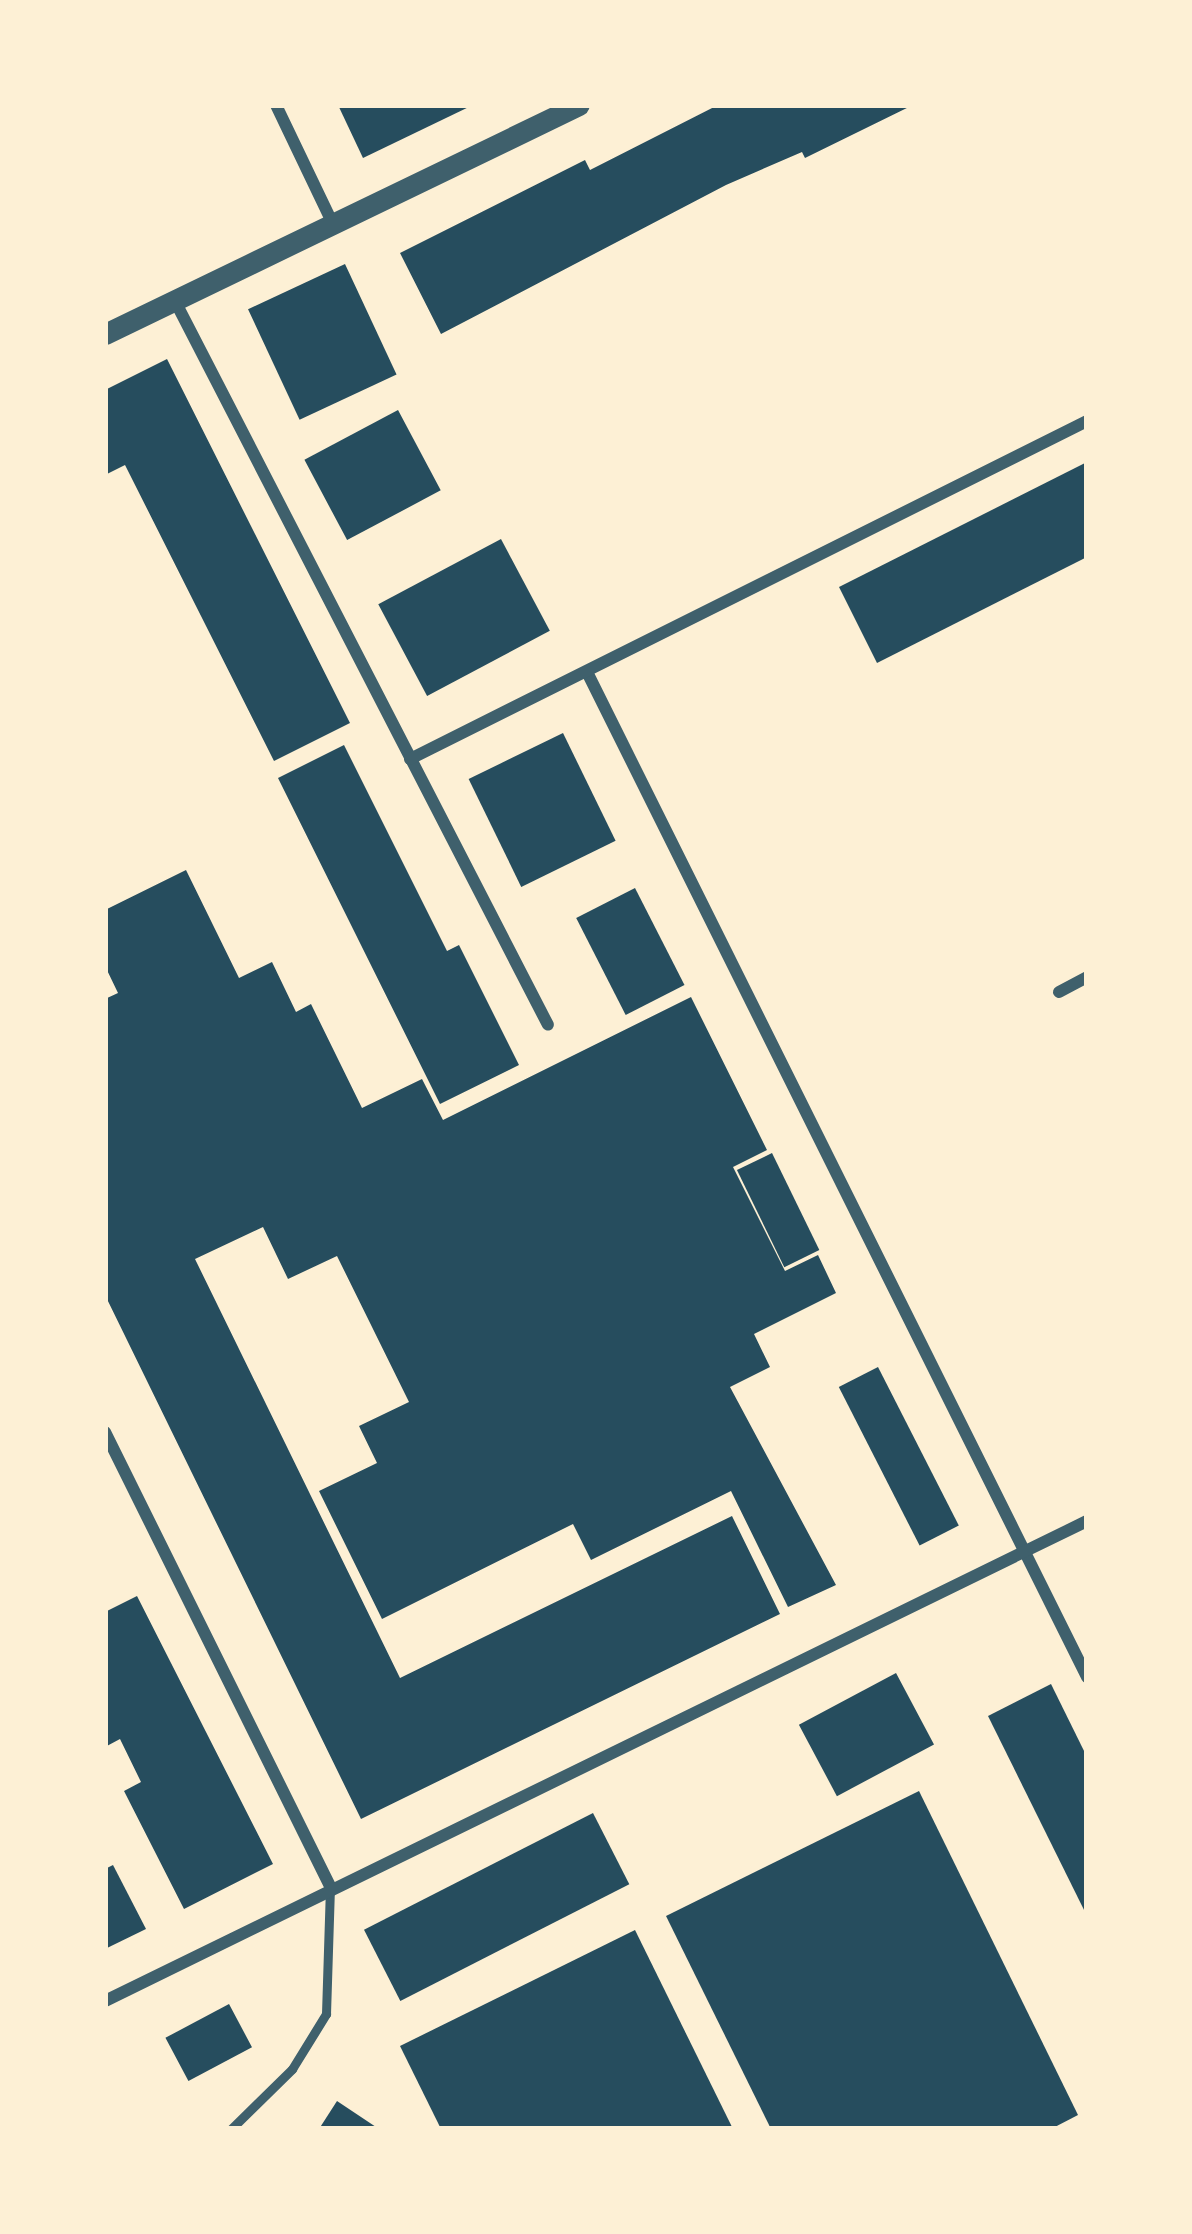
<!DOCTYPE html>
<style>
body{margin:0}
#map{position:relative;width:1192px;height:2234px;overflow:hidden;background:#fdf0d5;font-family:Karla,sans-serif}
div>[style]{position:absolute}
.building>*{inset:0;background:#264d5e;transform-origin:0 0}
.service>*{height:9px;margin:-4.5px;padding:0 4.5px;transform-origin:4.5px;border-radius:4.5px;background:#3f606c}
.minor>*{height:12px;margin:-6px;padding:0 6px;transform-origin:6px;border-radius:6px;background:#3f606c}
.tertiary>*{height:21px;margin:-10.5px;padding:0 10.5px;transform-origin:10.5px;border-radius:10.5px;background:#3f606c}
span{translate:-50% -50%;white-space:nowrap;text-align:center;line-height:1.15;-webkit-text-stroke:9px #fdf0d5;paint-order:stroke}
.frame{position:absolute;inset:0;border:108px solid #fdf0d5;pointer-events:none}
</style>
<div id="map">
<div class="building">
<div style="clip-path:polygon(338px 105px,473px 105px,363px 158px)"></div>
<div style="clip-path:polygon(718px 105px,913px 105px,805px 158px,802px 152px,726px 185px,441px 334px,400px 253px,585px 160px,590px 170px)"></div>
<div style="left:345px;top:264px;width:122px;height:107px;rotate:65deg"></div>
<div style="clip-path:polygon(167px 359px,350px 723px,274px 761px,125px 465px,105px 475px,105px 390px)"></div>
<div style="left:398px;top:410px;width:91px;height:106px;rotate:62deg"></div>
<div style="clip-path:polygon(1087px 462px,1087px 557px,877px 663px,839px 587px)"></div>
<div style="left:501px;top:539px;width:104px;height:139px;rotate:62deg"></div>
<div style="left:563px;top:733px;width:120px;height:105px;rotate:64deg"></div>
<div style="clip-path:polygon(344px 745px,447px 951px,459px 945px,519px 1065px,440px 1104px,278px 778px)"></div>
<div style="clip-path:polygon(186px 870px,239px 978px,272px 962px,296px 1012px,311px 1004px,362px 1108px,422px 1079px,443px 1120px,691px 997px,767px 1150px,733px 1167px,785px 1271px,818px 1255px,836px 1293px,754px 1334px,770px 1367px,730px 1387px,836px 1585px,788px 1607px,731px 1491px,591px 1560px,573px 1524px,382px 1619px,319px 1491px,377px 1463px,359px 1426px,409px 1402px,337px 1256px,288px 1279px,263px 1227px,195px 1259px,400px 1678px,732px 1516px,780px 1614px,361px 1819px,105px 1295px,105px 999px,118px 993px,105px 966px,105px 910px)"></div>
<div style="left:635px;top:888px;width:109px;height:66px;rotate:63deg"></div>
<div style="left:772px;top:1153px;width:108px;height:39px;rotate:64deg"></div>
<div style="left:878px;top:1367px;width:178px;height:44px;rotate:63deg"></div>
<div style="clip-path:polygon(137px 1596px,273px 1864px,184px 1909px,124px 1791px,141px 1782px,120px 1739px,105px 1747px,105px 1612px)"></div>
<div style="left:896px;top:1673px;width:81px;height:110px;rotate:62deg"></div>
<div style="clip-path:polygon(1051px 1684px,1087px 1757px,1087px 1916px,988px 1716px)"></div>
<div style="clip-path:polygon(919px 1791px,1078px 2115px,1051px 2129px,771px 2129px,666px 1916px)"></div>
<div style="left:593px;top:1813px;width:80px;height:257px;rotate:63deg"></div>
<div style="clip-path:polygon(113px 1865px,146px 1929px,105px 1949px,105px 1869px)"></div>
<div style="clip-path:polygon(635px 1930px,733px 2129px,441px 2129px,400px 2046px)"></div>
<div style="left:229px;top:2004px;width:49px;height:72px;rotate:62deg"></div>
<div style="clip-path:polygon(337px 2101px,379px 2129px,319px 2129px)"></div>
</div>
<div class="service">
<div style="left:231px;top:2129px;width:86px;rotate:-44.5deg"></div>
<div style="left:292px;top:2069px;width:65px;rotate:-58.3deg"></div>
<div style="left:326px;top:2014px;width:126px;rotate:-88.2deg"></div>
</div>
<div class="minor">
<div style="left:276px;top:105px;width:132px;rotate:64.4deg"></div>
<div style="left:175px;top:301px;width:814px;rotate:62.74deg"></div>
<div style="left:587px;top:672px;width:1123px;rotate:63.55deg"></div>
<div style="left:410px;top:759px;width:757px;rotate:-26.53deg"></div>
<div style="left:1059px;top:992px;width:32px;rotate:-28deg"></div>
<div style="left:105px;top:1432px;width:507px;rotate:63.64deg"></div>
<div style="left:105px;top:2001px;width:1093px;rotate:-26.05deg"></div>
</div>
<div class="tertiary">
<div style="left:105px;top:334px;width:526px;rotate:-25.79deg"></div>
</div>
<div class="frame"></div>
</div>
